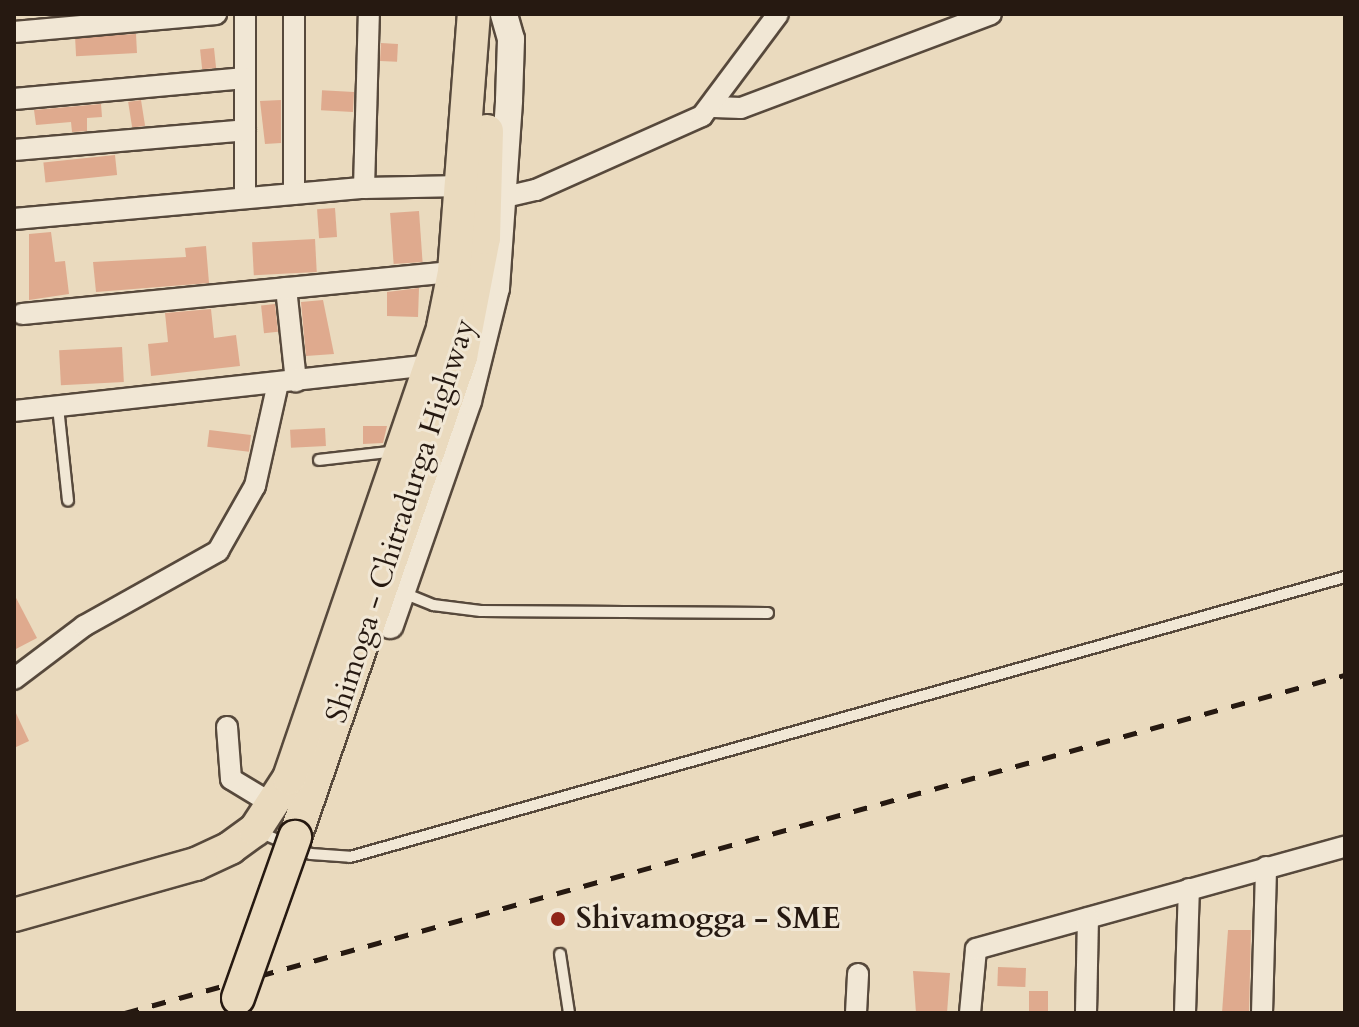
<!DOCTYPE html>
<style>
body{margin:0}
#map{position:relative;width:1359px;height:1027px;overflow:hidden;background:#eadabe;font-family:Cardo,serif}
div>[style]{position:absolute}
.building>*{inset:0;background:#dfaa8e;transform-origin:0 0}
.roads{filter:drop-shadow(2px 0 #57493c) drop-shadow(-2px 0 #57493c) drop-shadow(0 2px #57493c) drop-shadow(0 -2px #57493c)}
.service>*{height:10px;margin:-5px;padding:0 5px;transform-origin:5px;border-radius:5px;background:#f1e7d5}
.minor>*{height:20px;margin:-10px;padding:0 10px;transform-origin:10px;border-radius:10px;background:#f1e7d5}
.tertiary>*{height:26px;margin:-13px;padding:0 13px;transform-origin:13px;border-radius:13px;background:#f1e7d5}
.primary>*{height:32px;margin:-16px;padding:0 16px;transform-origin:16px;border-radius:16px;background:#eadabe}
.rail>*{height:5px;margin-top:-2.5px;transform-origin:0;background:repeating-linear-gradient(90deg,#261911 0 14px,transparent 0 28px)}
.bridges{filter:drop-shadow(2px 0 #261911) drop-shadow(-2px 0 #261911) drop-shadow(0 2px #261911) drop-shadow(0 -2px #261911)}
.primary-bridge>*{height:32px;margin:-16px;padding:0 16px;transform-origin:16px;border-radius:16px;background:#eadabe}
.dots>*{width:22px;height:22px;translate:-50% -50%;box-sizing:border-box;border:4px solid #f1e7d5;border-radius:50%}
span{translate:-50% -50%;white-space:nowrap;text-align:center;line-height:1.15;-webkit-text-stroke:6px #f1e7d5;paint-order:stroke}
.street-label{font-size:30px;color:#261911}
.poi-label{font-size:30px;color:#261911;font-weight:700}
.left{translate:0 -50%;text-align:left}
.frame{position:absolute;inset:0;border:16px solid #261911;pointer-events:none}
</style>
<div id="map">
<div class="building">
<div style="left:136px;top:34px;width:19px;height:61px;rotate:87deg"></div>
<div style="left:381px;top:43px;width:17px;height:18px;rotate:3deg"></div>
<div style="left:214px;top:48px;width:20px;height:14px;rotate:84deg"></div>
<div style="left:354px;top:92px;width:20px;height:32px;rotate:93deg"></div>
<div style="left:141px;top:100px;width:26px;height:13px;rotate:81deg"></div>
<div style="clip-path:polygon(281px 100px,281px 143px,265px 144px,260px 101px)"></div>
<div style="clip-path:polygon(101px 104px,102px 117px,87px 118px,87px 131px,72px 132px,71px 122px,36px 125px,34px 110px)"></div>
<div style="left:115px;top:155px;width:20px;height:72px;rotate:84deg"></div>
<div style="left:335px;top:208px;width:29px;height:18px;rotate:86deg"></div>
<div style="left:419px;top:211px;width:51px;height:29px;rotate:86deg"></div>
<div style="clip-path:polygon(51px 232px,55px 262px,65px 261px,69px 294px,29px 300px,29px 234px)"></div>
<div style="left:315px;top:239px;width:33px;height:63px;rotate:87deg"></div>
<div style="clip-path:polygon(206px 246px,209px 283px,96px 292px,93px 262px,186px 257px,185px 248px)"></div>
<div style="clip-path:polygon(419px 288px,418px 317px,387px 316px,387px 292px)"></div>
<div style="clip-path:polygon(323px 300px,334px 354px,306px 356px,301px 302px)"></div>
<div style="left:275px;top:304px;width:28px;height:14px;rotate:84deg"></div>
<div style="clip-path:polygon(211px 309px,214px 338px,236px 335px,240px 366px,151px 376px,148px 344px,168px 342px,165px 313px)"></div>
<div style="left:122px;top:347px;width:35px;height:63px;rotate:87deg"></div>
<div style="clip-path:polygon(363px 426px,387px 426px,383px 443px,363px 444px)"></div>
<div style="left:325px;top:428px;width:18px;height:35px;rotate:87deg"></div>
<div style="left:251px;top:435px;width:17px;height:42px;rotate:97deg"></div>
<div style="clip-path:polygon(14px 594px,37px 638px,14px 650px)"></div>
<div style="clip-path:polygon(14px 709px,29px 741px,14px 748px)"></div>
<div style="clip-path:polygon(1228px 930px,1251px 930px,1249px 1013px,1222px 1013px)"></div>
<div style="left:998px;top:967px;width:28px;height:19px;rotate:2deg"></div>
<div style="clip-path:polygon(913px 971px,950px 973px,947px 1013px,916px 1013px)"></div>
<div style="left:1029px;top:991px;width:19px;height:22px"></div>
</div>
<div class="roads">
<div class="service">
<div style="left:58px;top:407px;width:94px;rotate:83.9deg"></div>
<div style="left:319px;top:460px;width:79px;rotate:-6.6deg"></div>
<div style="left:401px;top:592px;width:35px;rotate:22deg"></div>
<div style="left:433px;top:605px;width:48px;rotate:7.1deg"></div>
<div style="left:481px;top:611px;width:287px;rotate:0.4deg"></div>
<div style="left:259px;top:832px;width:56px;rotate:22.9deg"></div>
<div style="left:311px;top:854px;width:39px;rotate:4deg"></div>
<div style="left:350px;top:857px;width:1034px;rotate:-15.72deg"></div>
<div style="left:560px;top:954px;width:60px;rotate:81.3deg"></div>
</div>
<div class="minor">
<div style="left:245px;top:14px;width:184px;rotate:90deg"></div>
<div style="left:14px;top:32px;width:203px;rotate:-5.1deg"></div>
<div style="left:14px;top:99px;width:232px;rotate:-5.2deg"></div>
<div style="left:714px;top:107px;width:27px;rotate:2deg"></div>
<div style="left:741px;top:108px;width:267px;rotate:-20.6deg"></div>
<div style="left:14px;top:150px;width:232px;rotate:-4.9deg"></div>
<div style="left:364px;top:188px;width:174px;rotate:-88.4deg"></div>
<div style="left:294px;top:194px;width:180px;rotate:-90deg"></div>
<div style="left:505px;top:197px;width:32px;rotate:-13deg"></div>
<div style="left:536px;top:190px;width:182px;rotate:-24deg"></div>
<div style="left:702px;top:116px;width:127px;rotate:-53.3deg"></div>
<div style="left:14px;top:219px;width:351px;rotate:-5.1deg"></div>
<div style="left:364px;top:188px;width:99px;rotate:-1.2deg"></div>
<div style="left:286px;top:288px;width:94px;rotate:83.9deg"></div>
<div style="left:22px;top:314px;width:434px;rotate:-5.6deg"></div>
<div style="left:14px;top:411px;width:422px;rotate:-6.3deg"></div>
<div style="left:14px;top:679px;width:88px;rotate:-37.1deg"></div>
<div style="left:84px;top:626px;width:154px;rotate:-29.2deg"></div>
<div style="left:218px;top:551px;width:75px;rotate:-60.4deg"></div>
<div style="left:255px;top:486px;width:106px;rotate:-77.4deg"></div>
<div style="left:227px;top:727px;width:52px;rotate:85.6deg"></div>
<div style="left:231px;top:779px;width:50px;rotate:31.2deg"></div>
<div style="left:856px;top:1013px;width:39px;rotate:-87deg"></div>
<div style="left:970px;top:1013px;width:64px;rotate:-84.6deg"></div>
<div style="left:976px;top:949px;width:383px;rotate:-15.5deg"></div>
<div style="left:1086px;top:1013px;width:95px;rotate:-88.8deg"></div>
<div style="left:1185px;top:1013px;width:124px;rotate:-88.2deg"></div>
<div style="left:1262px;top:1013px;width:146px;rotate:-88.4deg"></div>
</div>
<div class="tertiary">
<div style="left:390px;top:625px;width:237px;rotate:-70.8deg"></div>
<div style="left:468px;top:401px;width:116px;rotate:-76.1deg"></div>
<div style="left:496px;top:288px;width:188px;rotate:-86deg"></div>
<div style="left:509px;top:100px;width:61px;rotate:-88.1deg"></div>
<div style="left:511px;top:39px;width:26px;rotate:-106deg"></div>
</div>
<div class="primary">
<div style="left:295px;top:837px;width:508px;rotate:-70.92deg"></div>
<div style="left:461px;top:357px;width:121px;rotate:-79.1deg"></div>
<div style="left:484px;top:238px;width:107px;rotate:-88.4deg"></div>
<div style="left:14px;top:915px;width:189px;rotate:-15.7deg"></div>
<div style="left:196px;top:864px;width:38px;rotate:-25deg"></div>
<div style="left:230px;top:848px;width:31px;rotate:-36deg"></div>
<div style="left:255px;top:830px;width:62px;rotate:-56.8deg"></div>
<div style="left:289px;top:778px;width:477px;rotate:-71.1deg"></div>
<div style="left:443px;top:327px;width:56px;rotate:-78.7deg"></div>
<div style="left:454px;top:272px;width:259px;rotate:-85.6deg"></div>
</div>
</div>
<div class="rail">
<div style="left:125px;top:1013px;width:1266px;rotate:-15.49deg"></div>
</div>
<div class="bridges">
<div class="primary-bridge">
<div style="left:238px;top:998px;width:171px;rotate:-70.5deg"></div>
</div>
</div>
<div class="dots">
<div style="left:558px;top:919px;background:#8f2418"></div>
</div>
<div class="street-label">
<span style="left:401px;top:521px;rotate:-72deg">Shimoga - Chitradurga Highway</span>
</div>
<div class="poi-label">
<span class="left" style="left:576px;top:919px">Shivamogga - SME</span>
</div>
<div class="frame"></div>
</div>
